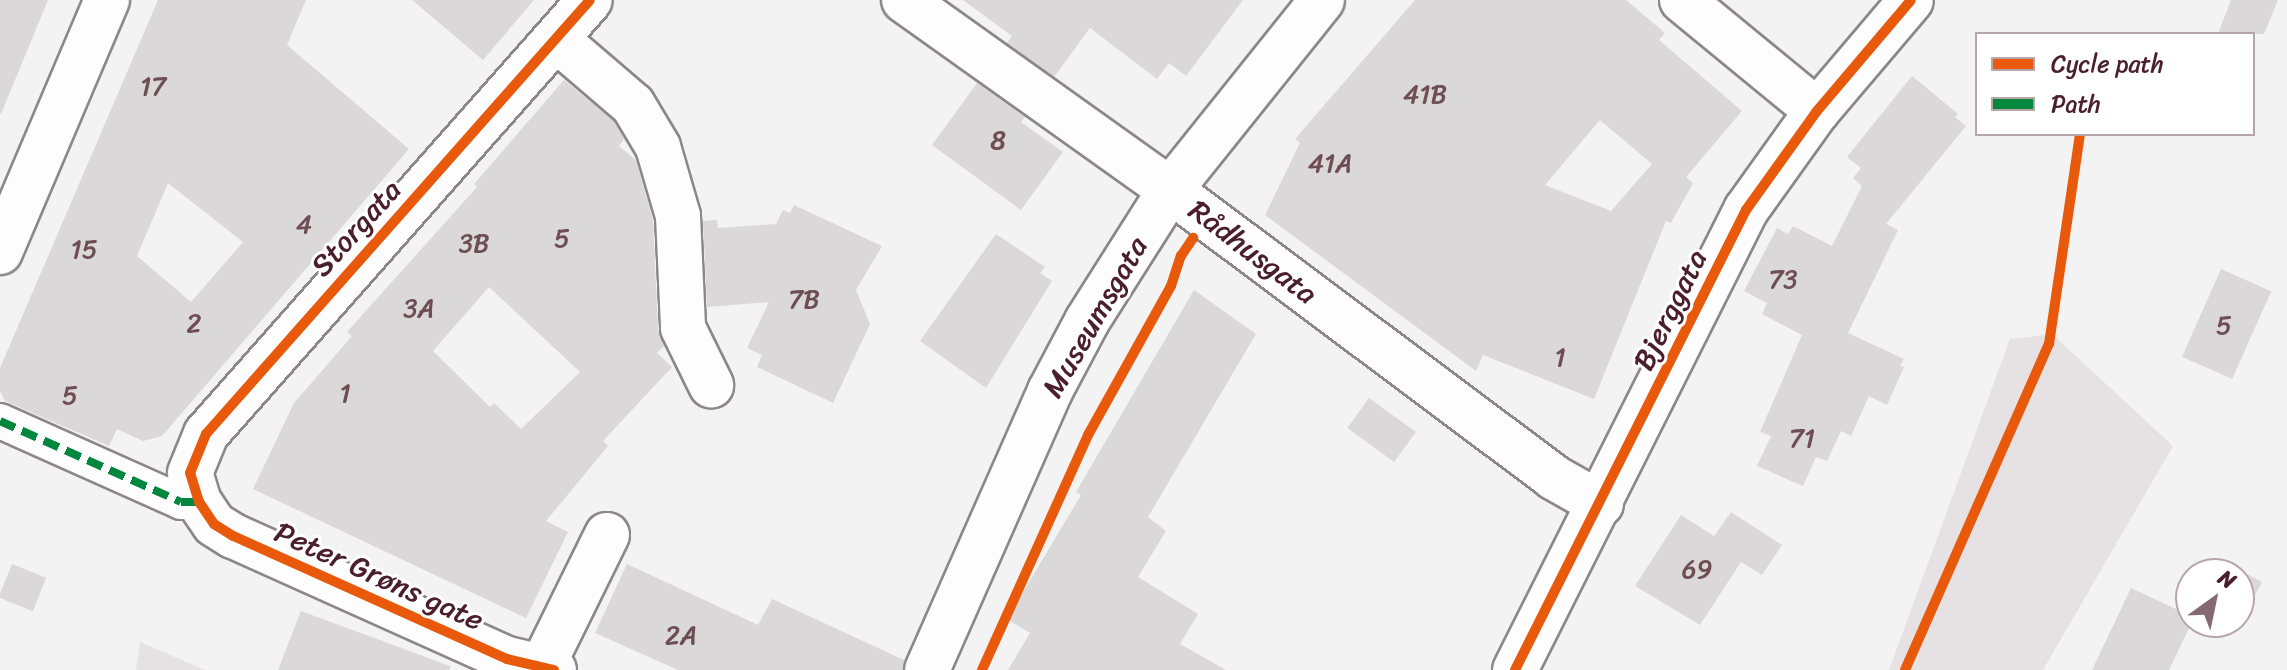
<!DOCTYPE html>
<meta charset="utf-8">
<style>
body{margin:0}
#map{position:relative;width:2287px;height:670px;overflow:hidden;background:#f3f3f3;font-family:Sriracha,sans-serif}
div>[style]{position:absolute}
.green>*{inset:0;background:#e6e1e2}
.building>*{inset:0;background:#dad8d9;transform-origin:0 0}
.roads{filter:drop-shadow(2px 0 #8e8688) drop-shadow(-2px 0 #8e8688) drop-shadow(0 2px #8e8688) drop-shadow(0 -2px #8e8688)}
.pedestrian>*{height:34px;margin:-17px;padding:0 17px;transform-origin:17px;border-radius:17px;background:#fdfdfd}
.minor>*{height:44px;margin:-22px;padding:0 22px;transform-origin:22px;border-radius:22px;background:#fdfdfd}
.tertiary>*{height:44px;margin:-22px;padding:0 22px;transform-origin:22px;border-radius:22px;background:#fdfdfd}
.quiet>*{height:8px;margin-top:-4px;transform-origin:0;background:repeating-linear-gradient(90deg,#00873e 0 16px,transparent 0 24px)}
.cycleway>*{height:10px;margin:-5px;padding:0 5px;transform-origin:5px;border-radius:5px;background:#e8590c}
span{translate:-50% -50%;white-space:nowrap;text-align:center;line-height:1.15;-webkit-text-stroke:6px #fff;paint-order:stroke}
.number-label{font-size:26px;color:#6e4d56}
.number-label span{-webkit-text-stroke-width:0}
.street-label{font-size:30px;color:#4a1f2b}
.legend{position:absolute;left:1975px;top:32px;width:280px;height:104px;box-sizing:border-box;background:#fff;border:2px solid #b7a5aa;margin:0;padding:10px 14px;list-style:none;font-size:24px;color:#4a1f2b}
.legend li{display:flex;align-items:center;gap:16px;height:40px}
.legend b{width:40px;border:2px solid #b7a5aa}
.north{position:absolute;left:2175px;top:558px;width:80px;height:80px;box-sizing:border-box;background:#fff;border:2px solid #b7a5aa;border-radius:50%;rotate:33deg;font-size:22px;font-weight:700;line-height:32px;text-align:center;color:#4a1f2b}
.north::after{content:'';display:block;margin:auto;width:28px;height:36px;background:#856971;clip-path:polygon(50% 0,100% 100%,50% 72%,0 100%)}
</style>
<div id="map">
<div class="green">
<div style="clip-path:polygon(2052px 334px,2173px 446px,2043px 670px,1889px 670px,2010px 339px)"></div>
<div style="clip-path:polygon(140px 642px,205px 670px,136px 670px)"></div>
</div>
<div class="building">
<div style="clip-path:polygon(0 0,48px 0,1px 114px,0 114px)"></div>
<div style="clip-path:polygon(evenodd,158px 0,306px 0,287px 45px,409px 149px,162px 436px,143px 441px,117px 429px,109px 446px,5px 401px,0 391px,0 368px,158px 0,168px 183px,243px 242px,191px 302px,137px 256px,168px 183px)"></div>
<div style="clip-path:polygon(412px 0,534px 0,483px 60px)"></div>
<div style="clip-path:polygon(963px 0,1243px 0,1186px 76px,1169px 63px,1157px 79px,1090px 28px,1054px 77px,1007px 43px,1012px 36px)"></div>
<div style="clip-path:polygon(evenodd,1415px 0,1626px 0,1665px 33px,1659px 40px,1742px 111px,1686px 177px,1693px 183px,1671px 223px,1666px 221px,1594px 399px,1483px 355px,1476px 371px,1265px 215px,1300px 143px,1295px 139px,1415px 0,1600px 120px,1652px 164px,1611px 211px,1545px 185px,1600px 120px)"></div>
<div style="clip-path:polygon(2231px 0,2278px 0,2264px 34px,2218px 34px)"></div>
<div style="clip-path:polygon(1912px 76px,1958px 114px,1955px 117px,1966px 126px,1886px 224px,1898px 230px,1848px 333px,1904px 359px,1900px 366px,1904px 367px,1887px 405px,1869px 396px,1851px 436px,1841px 431px,1827px 461px,1816px 457px,1803px 486px,1757px 466px,1771px 436px,1760px 432px,1802px 335px,1762px 314px,1767px 303px,1744px 291px,1777px 228px,1788px 234px,1793px 226px,1832px 246px,1862px 186px,1853px 178px,1861px 168px,1847px 157px)"></div>
<div style="clip-path:polygon(evenodd,564px 80px,614px 121px,624px 139px,619px 146px,636px 160px,653px 220px,658px 329px,664px 346px,657px 353px,672px 367px,603px 441px,608px 446px,546px 521px,568px 532px,526px 618px,253px 489px,294px 403px,352px 336px,347px 332px,477px 187px,474px 184px,564px 80px,489px 287px,580px 372px,521px 429px,494px 403px,490px 407px,433px 351px,489px 287px)"></div>
<div style="clip-path:polygon(977px 83px,1025px 117px,1021px 122px,1063px 152px,1021px 210px,932px 145px)"></div>
<div style="clip-path:polygon(794px 205px,882px 246px,856px 290px,870px 324px,833px 403px,757px 367px,762px 355px,747px 348px,769px 302px,707px 307px,703px 221px,717px 220px,718px 228px,776px 224px,783px 210px,790px 213px)"></div>
<div style="clip-path:polygon(996px 234px,1045px 267px,1040px 273px,1052px 281px,986px 388px,920px 341px)"></div>
<div style="left:2221px;top:269px;width:55px;height:96px;rotate:24deg"></div>
<div style="clip-path:polygon(1194px 290px,1256px 334px,1148px 517px,1166px 531px,1138px 577px,1198px 614px,1180px 644px,1226px 670px,1008px 670px,1030px 633px,1007px 619px,1081px 495px,1076px 492px)"></div>
<div style="left:1369px;top:398px;width:58px;height:37px;rotate:36deg"></div>
<div style="clip-path:polygon(1731px 512px,1782px 545px,1762px 575px,1741px 562px,1700px 625px,1635px 586px,1681px 515px,1714px 536px)"></div>
<div style="clip-path:polygon(2226px 563px,2262px 582px,2240px 623px,2239px 574px,2220px 574px)"></div>
<div style="left:12px;top:564px;width:37px;height:36px;rotate:22deg"></div>
<div style="clip-path:polygon(627px 564px,758px 625px,772px 599px,904px 660px,902px 670px,678px 670px,595px 633px)"></div>
<div style="clip-path:polygon(2131px 588px,2191px 616px,2192px 622px,2169px 670px,2092px 670px)"></div>
<div style="clip-path:polygon(301px 611px,450px 666px,450px 670px,278px 670px)"></div>
</div>
<div class="roads">
<div class="pedestrian">
<div style="left:0;top:421px;width:198px;rotate:24.1deg"></div>
<div style="left:181px;top:502px;width:18px"></div>
</div>
<div class="minor">
<div style="left:904px;top:0;width:327px;rotate:35.5deg"></div>
<div style="left:1170px;top:190px;width:479px;rotate:36.8deg"></div>
<div style="left:1553px;top:477px;width:55px;rotate:29.4deg"></div>
<div style="left:1682px;top:0;width:175px;rotate:39.4deg"></div>
<div style="left:556px;top:39px;width:101px;rotate:40.6deg"></div>
<div style="left:633px;top:105px;width:49px;rotate:59.2deg"></div>
<div style="left:658px;top:147px;width:72px;rotate:73.8deg"></div>
<div style="left:678px;top:216px;width:112px;rotate:87.4deg"></div>
<div style="left:683px;top:328px;width:64px;rotate:63.8deg"></div>
<div style="left:543px;top:665px;width:145px;rotate:-63.8deg"></div>
<div style="left:554px;top:670px;width:48px;rotate:-166.8deg"></div>
<div style="left:507px;top:659px;width:300px;rotate:-155.8deg"></div>
<div style="left:233px;top:536px;width:22px;rotate:-148deg"></div>
<div style="left:214px;top:524px;width:27px;rotate:-124deg"></div>
<div style="left:199px;top:502px;width:30px;rotate:-107deg"></div>
<div style="left:190px;top:473px;width:42px;rotate:-67.7deg"></div>
<div style="left:206px;top:434px;width:579px;rotate:-48.5deg"></div>
<div style="left:1515px;top:670px;width:515px;rotate:-63.34deg"></div>
<div style="left:1746px;top:210px;width:122px;rotate:-54.4deg"></div>
<div style="left:1817px;top:111px;width:145px;rotate:-49.7deg"></div>
</div>
<div class="tertiary">
<div style="left:0;top:252px;width:274px;rotate:-67deg"></div>
<div style="left:927px;top:670px;width:305px;rotate:-66.2deg"></div>
<div style="left:1050px;top:391px;width:79px;rotate:-62.1deg"></div>
<div style="left:1087px;top:321px;width:155px;rotate:-57.6deg"></div>
<div style="left:1170px;top:190px;width:243px;rotate:-51.3deg"></div>
</div>
</div>
<div class="quiet">
<div style="left:0;top:421px;width:198px;rotate:24.1deg"></div>
<div style="left:181px;top:502px;width:18px"></div>
</div>
<div class="cycleway">
<div style="left:554px;top:670px;width:48px;rotate:-166.8deg"></div>
<div style="left:507px;top:659px;width:300px;rotate:-155.8deg"></div>
<div style="left:233px;top:536px;width:22px;rotate:-148deg"></div>
<div style="left:214px;top:524px;width:27px;rotate:-124deg"></div>
<div style="left:199px;top:502px;width:30px;rotate:-107deg"></div>
<div style="left:190px;top:473px;width:42px;rotate:-67.7deg"></div>
<div style="left:206px;top:434px;width:579px;rotate:-48.5deg"></div>
<div style="left:982px;top:670px;width:258px;rotate:-65.7deg"></div>
<div style="left:1088px;top:435px;width:171px;rotate:-60.9deg"></div>
<div style="left:1171px;top:286px;width:32px;rotate:-72deg"></div>
<div style="left:1181px;top:256px;width:22px;rotate:-56deg"></div>
<div style="left:1515px;top:670px;width:515px;rotate:-63.34deg"></div>
<div style="left:1746px;top:210px;width:122px;rotate:-54.4deg"></div>
<div style="left:1817px;top:111px;width:145px;rotate:-49.7deg"></div>
<div style="left:1905px;top:670px;width:356px;rotate:-66.2deg"></div>
<div style="left:2049px;top:344px;width:212px;rotate:-81.6deg"></div>
</div>
<div class="number-label">
<span style="left:153px;top:87px">17</span>
<span style="left:1425px;top:95px">41B</span>
<span style="left:998px;top:141px">8</span>
<span style="left:1330px;top:164px">41A</span>
<span style="left:304px;top:225px">4</span>
<span style="left:562px;top:239px">5</span>
<span style="left:474px;top:244px">3B</span>
<span style="left:84px;top:250px">15</span>
<span style="left:1783px;top:280px">73</span>
<span style="left:804px;top:300px">7B</span>
<span style="left:419px;top:309px">3A</span>
<span style="left:194px;top:324px">2</span>
<span style="left:2224px;top:326px">5</span>
<span style="left:1560px;top:358px">1</span>
<span style="left:345px;top:394px">1</span>
<span style="left:70px;top:396px">5</span>
<span style="left:1802px;top:439px">71</span>
<span style="left:1697px;top:570px">69</span>
<span style="left:681px;top:636px">2A</span>
</div>
<div class="street-label">
<span style="left:356px;top:228px;rotate:-48deg">Storgata</span>
<span style="left:1253px;top:252px;rotate:37deg">Rådhusgata</span>
<span style="left:1670px;top:310px;rotate:-64deg">Bjerggata</span>
<span style="left:1095px;top:317px;rotate:-60deg">Museumsgata</span>
<span style="left:379px;top:576px;rotate:24deg">Peter Grøns gate</span>
</div>
<ul class="legend">
<li><b style="height:10px;background:#e8590c"></b>Cycle path</li>
<li><b style="height:10px;background:#00873e"></b>Path</li>
</ul>
<div class="north">N</div>
</div>
